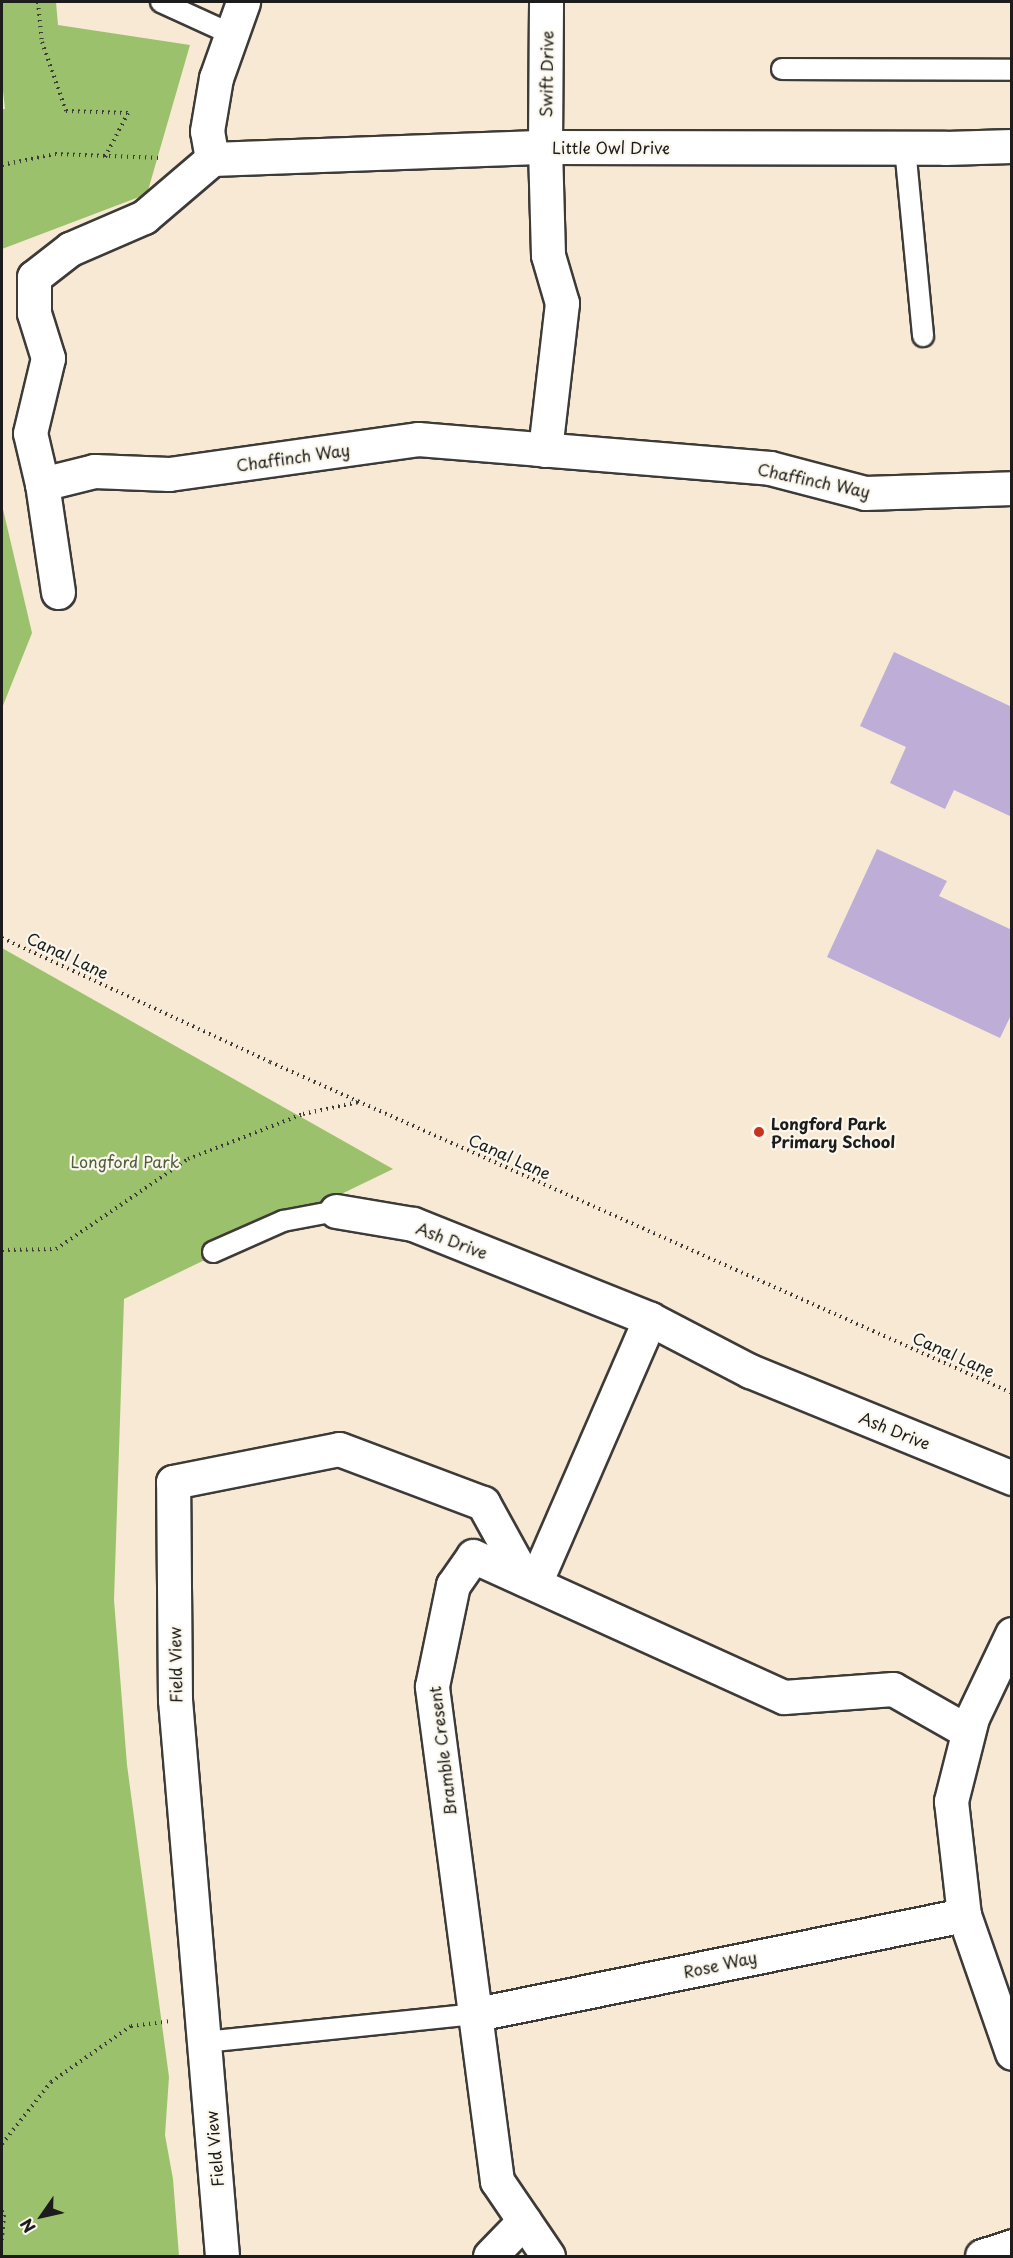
<!DOCTYPE html>
<style>
body{margin:0}
#map{position:relative;width:1013px;height:2258px;overflow:hidden;background:#f7e9d4;font-family:"Playpen Sans",sans-serif}
div>[style]{position:absolute}
.green>*{inset:0;background:#9cc16c}
.building>*{inset:0;background:#beadd7}
.path>*{height:4px;margin-top:-2px;transform-origin:0;background:repeating-linear-gradient(90deg,#3d3b38 0 1.5px,transparent 0 6px)}
.roads{filter:drop-shadow(2px 0 #3d3b38) drop-shadow(-2px 0 #3d3b38) drop-shadow(0 2px #3d3b38) drop-shadow(0 -2px #3d3b38)}
.lane>*{height:20px;margin:-10px;padding:0 10px;transform-origin:10px;border-radius:10px;background:#fff}
.street>*{height:33px;margin:-16.5px;padding:0 16.5px;transform-origin:16.5px;border-radius:16.5px;background:#fff}
.dots>*{width:16px;height:16px;translate:-50% -50%;box-sizing:border-box;border:3px solid #fbf7ec;border-radius:50%}
span{translate:-50% -50%;white-space:nowrap;text-align:center;line-height:1.15;-webkit-text-stroke:4.5px #fbf7ec;paint-order:stroke}
.street-label{font-size:16px;color:#1c1c1c}
.poi-label{font-size:16px;color:#1c1c1c;font-weight:700}
.left{translate:0 -50%;text-align:left}
.park-label{font-size:16px;color:#4f5e3c}
.frame{position:absolute;inset:0;border:3px solid #1c1c1c;pointer-events:none}
.north{position:absolute;left:12px;top:2186px;width:60px;height:60px;-webkit-text-stroke:4px #fbf7ec;paint-order:stroke;rotate:236deg;font-size:16px;font-weight:700;line-height:24px;text-align:center;color:#1c1c1c}
.north::after{content:'';display:block;margin:auto;width:21px;height:27px;background:#1c1c1c;clip-path:polygon(50% 0,100% 100%,50% 72%,0 100%)}
</style>
<div id="map">
<div class="green">
<div style="clip-path:polygon(2px 2px,56px 2px,58px 25px,190px 45px,147px 194px,2px 249px,2px 109px,5px 109px,2px 82px)"></div>
<div style="clip-path:polygon(2px 505px,32px 633px,2px 708px)"></div>
<div style="clip-path:polygon(2px 948px,393px 1169px,124px 1299px,114px 1600px,127px 1765px,169px 2077px,165px 2135px,173px 2179px,179px 2256px,2px 2256px)"></div>
</div>
<div class="building">
<div style="clip-path:polygon(894px 652px,1012px 707px,1012px 817px,954px 790px,945px 809px,890px 783px,906px 747px,860px 726px)"></div>
<div style="clip-path:polygon(877px 849px,947px 881px,939px 896px,1012px 930px,1012px 1013px,1000px 1038px,827px 957px)"></div>
</div>
<div class="path">
<div style="left:38px;top:2px;width:40px;rotate:84.3deg"></div>
<div style="left:42px;top:42px;width:73px;rotate:70.8deg"></div>
<div style="left:66px;top:111px;width:62px;rotate:1.8deg"></div>
<div style="left:128px;top:113px;width:50px;rotate:117.6deg"></div>
<div style="left:2px;top:165px;width:54px;rotate:-11.7deg"></div>
<div style="left:55px;top:154px;width:105px;rotate:2.2deg"></div>
<div style="left:2px;top:938px;width:295px;rotate:24.8deg"></div>
<div style="left:270px;top:1062px;width:812px;rotate:24.04deg"></div>
<div style="left:2px;top:1250px;width:54px;rotate:-1.1deg"></div>
<div style="left:56px;top:1249px;width:160px;rotate:-34.3deg"></div>
<div style="left:188px;top:1159px;width:123px;rotate:-21.4deg"></div>
<div style="left:303px;top:1114px;width:57px;rotate:-12.1deg"></div>
<div style="left:2px;top:2144px;width:79px;rotate:-51.7deg"></div>
<div style="left:51px;top:2082px;width:98px;rotate:-35deg"></div>
<div style="left:131px;top:2026px;width:38px;rotate:-7deg"></div>
<div style="left:2px;top:2211px;width:4px;rotate:63deg"></div>
<div style="left:4px;top:2215px;width:25px;rotate:95deg"></div>
</div>
<div class="roads">
<div class="lane">
<div style="left:161px;top:2px;width:77px;rotate:24.6deg"></div>
<div style="left:782px;top:69px;width:230px;rotate:0.2deg"></div>
<div style="left:905px;top:148px;width:189px;rotate:84.5deg"></div>
<div style="left:213px;top:1252px;width:77px;rotate:-23.9deg"></div>
<div style="left:283px;top:1221px;width:54px;rotate:-10.7deg"></div>
<div style="left:205px;top:2042px;width:273px;rotate:-5.9deg"></div>
</div>
<div class="street">
<div style="left:212px;top:159px;width:333px;rotate:-2.1deg"></div>
<div style="left:545px;top:147px;width:400px;rotate:0.1deg"></div>
<div style="left:945px;top:148px;width:67px;rotate:-1.7deg"></div>
<div style="left:212px;top:159px;width:28px;rotate:-100deg"></div>
<div style="left:207px;top:131px;width:54px;rotate:-80.4deg"></div>
<div style="left:216px;top:78px;width:81px;rotate:-70.4deg"></div>
<div style="left:545px;top:450px;width:148px;rotate:-83.4deg"></div>
<div style="left:562px;top:303px;width:50px;rotate:-106.3deg"></div>
<div style="left:548px;top:255px;width:108px;rotate:-91.6deg"></div>
<div style="left:545px;top:147px;width:145px;rotate:-89.6deg"></div>
<div style="left:42px;top:484px;width:54px;rotate:-14deg"></div>
<div style="left:94px;top:471px;width:75px;rotate:2.3deg"></div>
<div style="left:169px;top:474px;width:251px;rotate:-8deg"></div>
<div style="left:418px;top:439px;width:353px;rotate:4.7deg"></div>
<div style="left:770px;top:468px;width:98px;rotate:14.7deg"></div>
<div style="left:865px;top:493px;width:147px;rotate:-1.9deg"></div>
<div style="left:58px;top:592px;width:109px;rotate:-98.4deg"></div>
<div style="left:42px;top:484px;width:52px;rotate:-103.2deg"></div>
<div style="left:30px;top:433px;width:77px;rotate:-76.5deg"></div>
<div style="left:48px;top:358px;width:47px;rotate:-107.3deg"></div>
<div style="left:34px;top:313px;width:36px;rotate:-90deg"></div>
<div style="left:34px;top:277px;width:46px;rotate:-37.9deg"></div>
<div style="left:70px;top:249px;width:81px;rotate:-23.4deg"></div>
<div style="left:144px;top:217px;width:89px;rotate:-40.5deg"></div>
<div style="left:336px;top:1211px;width:78px;rotate:9.6deg"></div>
<div style="left:413px;top:1224px;width:255px;rotate:21.8deg"></div>
<div style="left:535px;top:1583px;width:288px;rotate:-66.5deg"></div>
<div style="left:650px;top:1319px;width:113px;rotate:27.5deg"></div>
<div style="left:750px;top:1371px;width:283px;rotate:22.2deg"></div>
<div style="left:1012px;top:1634px;width:93px;rotate:115.5deg"></div>
<div style="left:972px;top:1718px;width:86px;rotate:104.2deg"></div>
<div style="left:951px;top:1801px;width:115px;rotate:83.5deg"></div>
<div style="left:964px;top:1915px;width:146px;rotate:70.8deg"></div>
<div style="left:477px;top:2014px;width:497px;rotate:-11.5deg"></div>
<div style="left:222px;top:2256px;width:558px;rotate:-94.83deg"></div>
<div style="left:175px;top:1700px;width:218px;rotate:-90.5deg"></div>
<div style="left:173px;top:1482px;width:169px;rotate:-11.2deg"></div>
<div style="left:339px;top:1449px;width:154px;rotate:20.6deg"></div>
<div style="left:483px;top:1503px;width:87px;rotate:61.1deg"></div>
<div style="left:490px;top:2256px;width:49px;rotate:-45.8deg"></div>
<div style="left:548px;top:2256px;width:91px;rotate:-124.2deg"></div>
<div style="left:497px;top:2181px;width:499px;rotate:-97.5deg"></div>
<div style="left:432px;top:1686px;width:103px;rotate:-78.3deg"></div>
<div style="left:453px;top:1585px;width:35px;rotate:-55deg"></div>
<div style="left:473px;top:1556px;width:341px;rotate:24.4deg"></div>
<div style="left:784px;top:1697px;width:109px;rotate:-4.2deg"></div>
<div style="left:893px;top:1689px;width:85px;rotate:29.6deg"></div>
<div style="left:982px;top:2256px;width:32px;rotate:-18deg"></div>
</div>
</div>
<div class="dots">
<div style="left:759px;top:1132px;background:#c8321e"></div>
</div>
<div class="street-label">
<span style="left:546px;top:74px;rotate:-89deg">Swift Drive</span>
<span style="left:611px;top:147px">Little Owl Drive</span>
<span style="left:293px;top:457px;rotate:-8deg">Chaffinch Way</span>
<span style="left:814px;top:480px;rotate:12deg">Chaffinch Way</span>
<span style="left:68px;top:955px;rotate:25deg">Canal Lane</span>
<span style="left:510px;top:1156px;rotate:24deg">Canal Lane</span>
<span style="left:452px;top:1240px;rotate:21deg">Ash Drive</span>
<span style="left:954px;top:1354px;rotate:24deg">Canal Lane</span>
<span style="left:895px;top:1430px;rotate:22deg">Ash Drive</span>
<span style="left:175px;top:1665px;rotate:-91deg">Field View</span>
<span style="left:442px;top:1751px;rotate:-97deg">Bramble Cresent</span>
<span style="left:720px;top:1964px;rotate:-12deg">Rose Way</span>
<span style="left:214px;top:2149px;rotate:-95deg">Field View</span>
</div>
<div class="poi-label">
<span class="left" style="left:771px;top:1132px">Longford Park<br>Primary School</span>
</div>
<div class="park-label">
<span style="left:125px;top:1161px">Longford Park</span>
</div>
<div class="frame"></div>
<div class="north">N</div>
</div>
